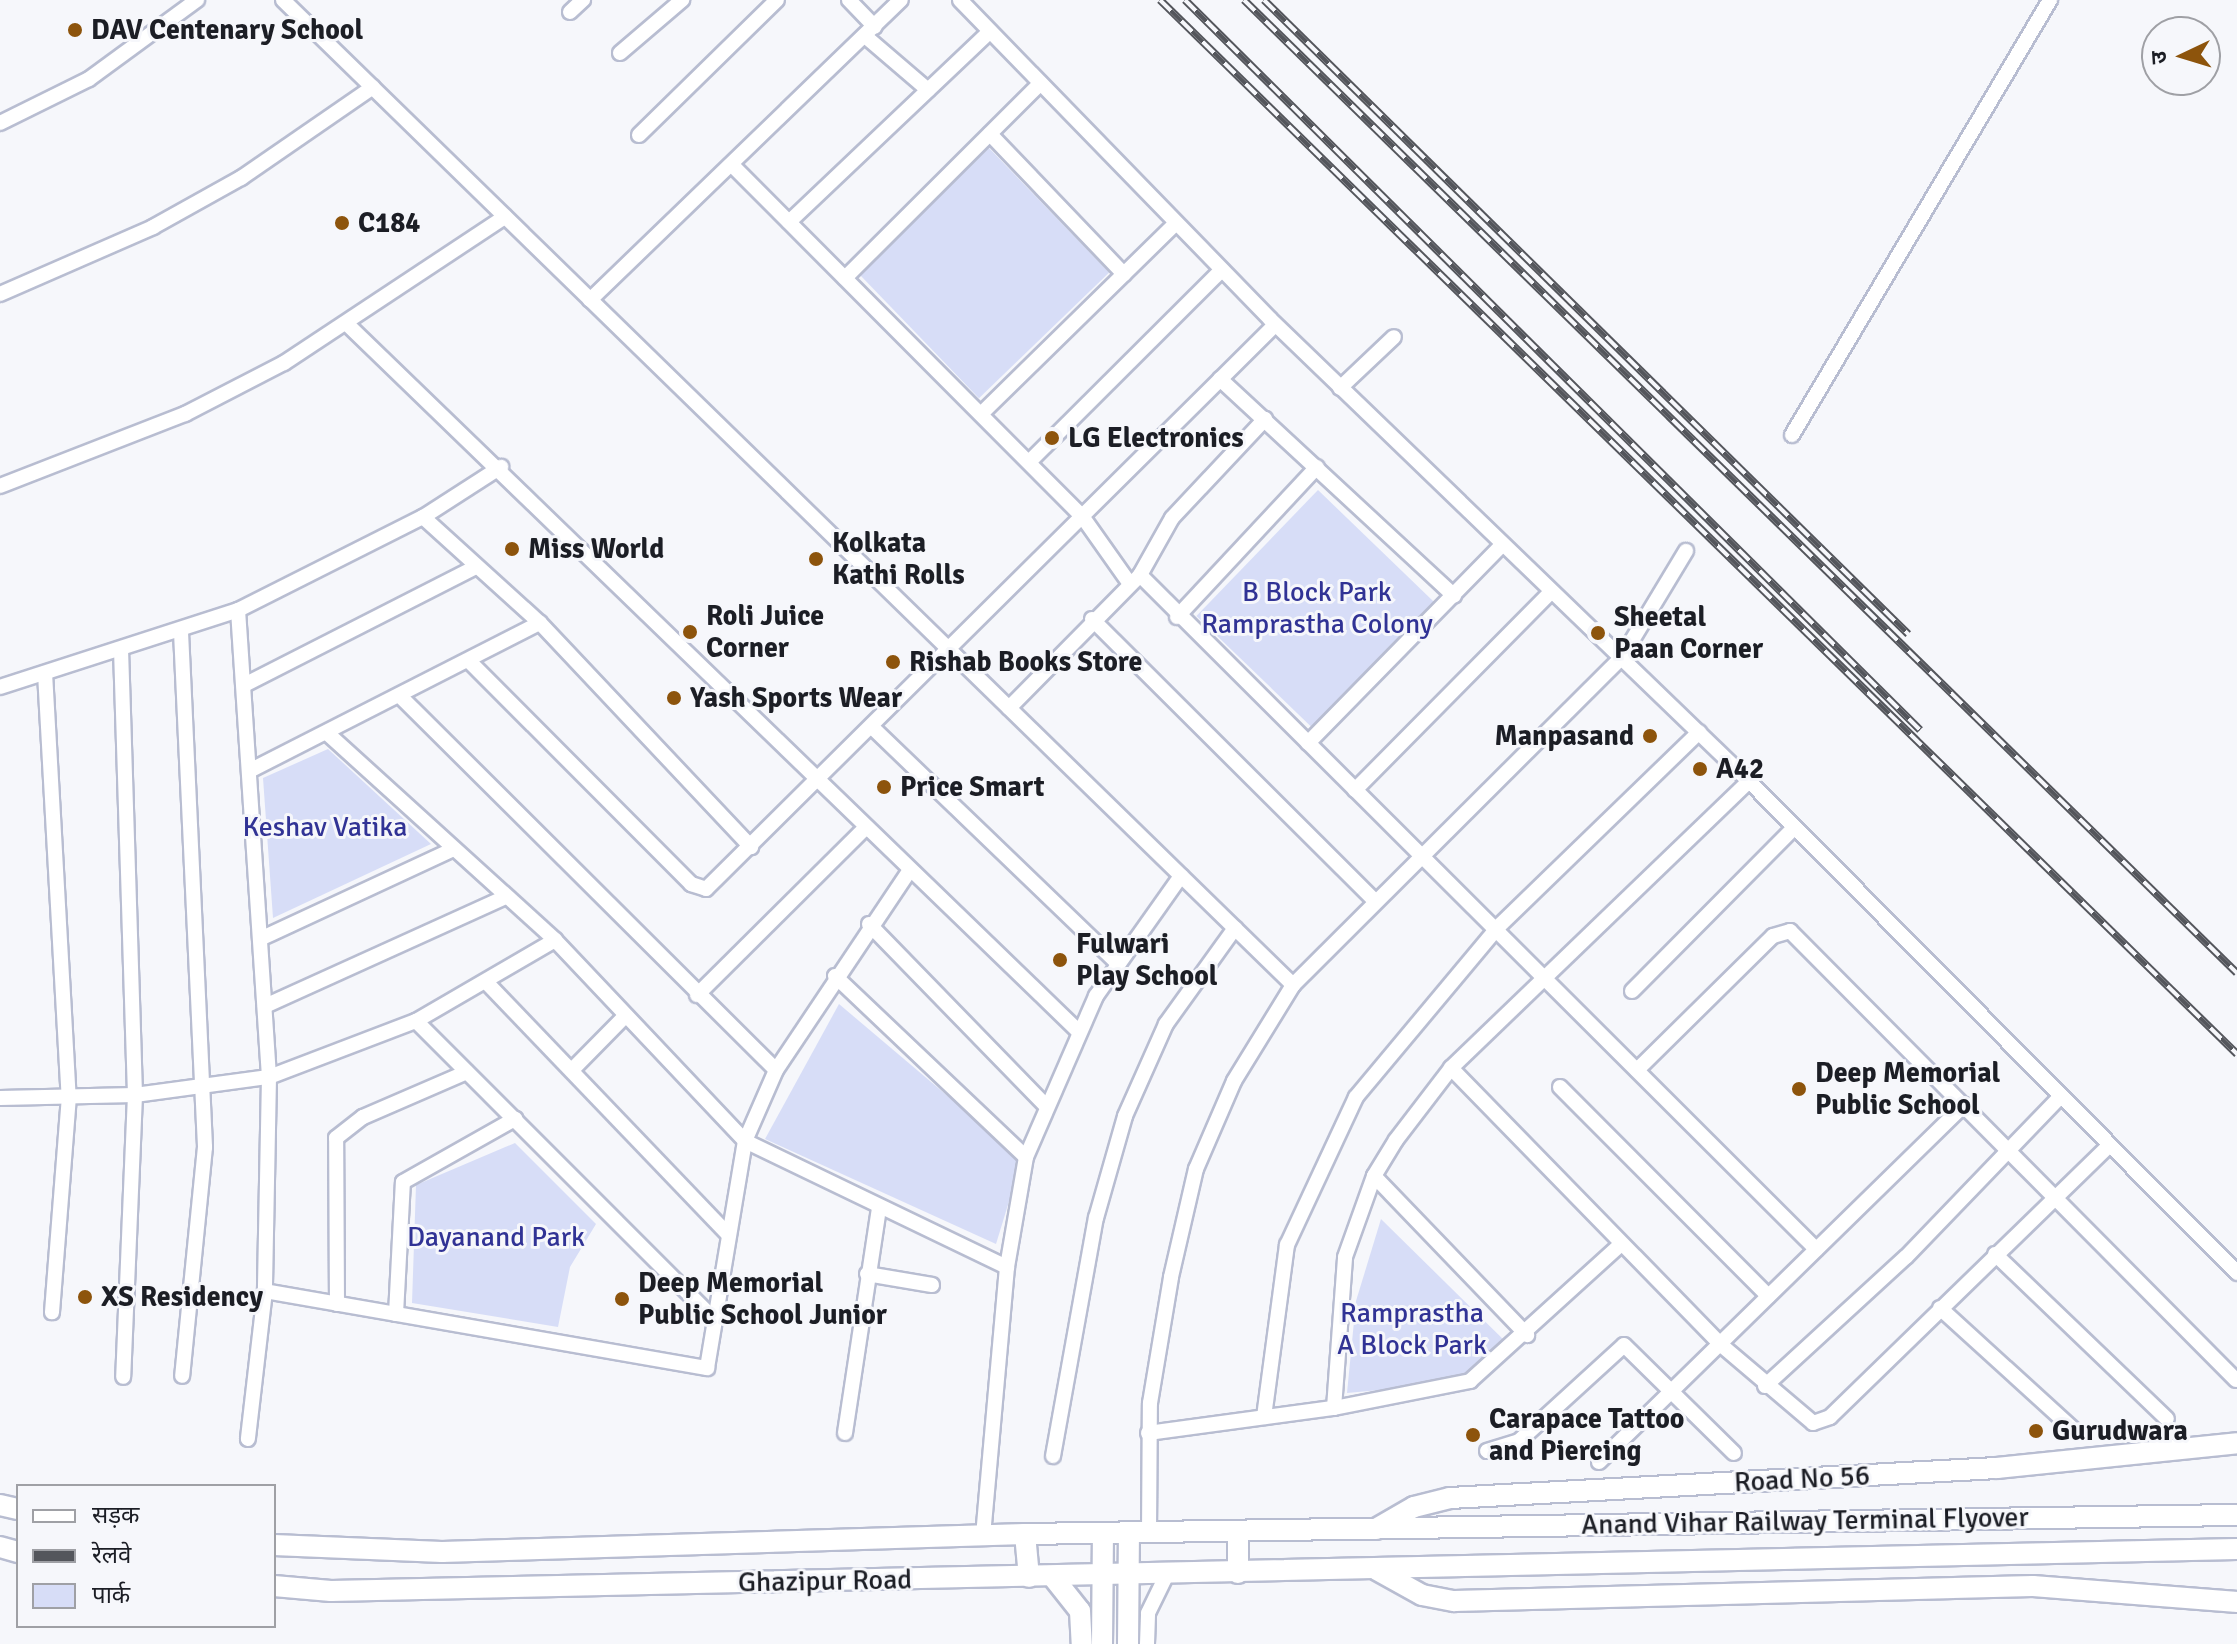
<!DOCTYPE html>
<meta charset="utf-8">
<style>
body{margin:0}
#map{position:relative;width:2237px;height:1644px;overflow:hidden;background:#f6f7fb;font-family:Signika,"Noto Sans Devanagari",sans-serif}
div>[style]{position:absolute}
.green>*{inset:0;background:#d7ddf7;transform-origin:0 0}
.roads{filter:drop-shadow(2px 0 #b8bdd1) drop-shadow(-2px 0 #b8bdd1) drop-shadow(0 2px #b8bdd1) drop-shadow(0 -2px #b8bdd1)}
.street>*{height:14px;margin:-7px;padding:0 7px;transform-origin:7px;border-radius:7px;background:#fff}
.secondary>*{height:20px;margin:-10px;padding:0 10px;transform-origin:10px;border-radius:10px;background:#fff}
.rail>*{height:8px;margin-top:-4px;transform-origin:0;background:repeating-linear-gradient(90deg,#f6f7fb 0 15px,#54565c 0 30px);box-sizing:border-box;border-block:2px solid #54565c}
.dots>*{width:22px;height:22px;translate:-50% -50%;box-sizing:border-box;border:4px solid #f6f7fb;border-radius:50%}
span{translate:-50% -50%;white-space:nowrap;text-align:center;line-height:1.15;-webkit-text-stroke:6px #f6f7fb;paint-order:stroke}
.poi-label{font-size:28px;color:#1c1e25;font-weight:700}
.left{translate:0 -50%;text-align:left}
.right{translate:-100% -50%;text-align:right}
.park-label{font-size:28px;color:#313395}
.street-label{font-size:28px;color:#1c1e25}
.legend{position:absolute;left:16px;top:1484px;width:260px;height:144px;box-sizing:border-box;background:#f6f7fb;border:2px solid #9fa0a5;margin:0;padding:10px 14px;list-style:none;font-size:24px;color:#1c1e25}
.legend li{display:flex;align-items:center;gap:16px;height:40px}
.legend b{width:40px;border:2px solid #9fa0a5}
.north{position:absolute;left:2141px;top:16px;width:80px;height:80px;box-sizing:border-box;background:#f6f7fb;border:2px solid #9fa0a5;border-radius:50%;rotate:266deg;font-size:22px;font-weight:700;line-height:32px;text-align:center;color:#1c1e25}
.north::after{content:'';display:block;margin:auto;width:28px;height:36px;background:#8d540c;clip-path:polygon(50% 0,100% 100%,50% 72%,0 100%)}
</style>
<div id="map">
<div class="green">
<div style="left:989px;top:148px;width:173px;height:181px;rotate:46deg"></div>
<div style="left:1318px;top:490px;width:161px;height:175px;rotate:44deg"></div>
<div style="clip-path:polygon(328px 749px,431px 844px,273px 918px,263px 778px)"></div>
<div style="clip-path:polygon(839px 1004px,1022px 1159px,996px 1244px,765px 1139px)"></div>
<div style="clip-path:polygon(515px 1143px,596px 1224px,570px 1267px,558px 1327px,412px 1303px,416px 1185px)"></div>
<div style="clip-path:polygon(1381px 1219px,1512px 1348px,1478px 1381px,1347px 1393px,1356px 1301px)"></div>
</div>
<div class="roads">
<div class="street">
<div style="left:283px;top:0;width:1411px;rotate:44.28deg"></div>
<div style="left:849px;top:0;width:37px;rotate:46deg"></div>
<div style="left:960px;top:0;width:445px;rotate:45.8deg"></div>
<div style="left:1270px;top:319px;width:665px;rotate:43.97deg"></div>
<div style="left:1749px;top:781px;width:693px;rotate:45.23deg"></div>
<div style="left:570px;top:12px;width:18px;rotate:-43deg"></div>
<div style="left:865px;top:36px;width:83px;rotate:40.6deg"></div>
<div style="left:620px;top:53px;width:82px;rotate:-40.5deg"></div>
<div style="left:0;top:123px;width:99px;rotate:-26.3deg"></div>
<div style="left:89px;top:79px;width:134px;rotate:-36.2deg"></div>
<div style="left:990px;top:134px;width:194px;rotate:46.3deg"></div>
<div style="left:639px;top:135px;width:193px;rotate:-44.4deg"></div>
<div style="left:734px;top:167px;width:493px;rotate:45.1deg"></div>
<div style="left:1082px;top:516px;width:83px;rotate:54.8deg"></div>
<div style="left:789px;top:222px;width:277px;rotate:-43.5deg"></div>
<div style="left:845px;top:278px;width:276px;rotate:-44.9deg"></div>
<div style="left:0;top:294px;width:167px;rotate:-23.6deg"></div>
<div style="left:153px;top:227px;width:101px;rotate:-29.1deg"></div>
<div style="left:241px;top:178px;width:160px;rotate:-34.6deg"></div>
<div style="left:590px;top:300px;width:432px;rotate:-44deg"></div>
<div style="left:348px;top:325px;width:1014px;rotate:44.04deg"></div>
<div style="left:1220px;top:379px;width:319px;rotate:42.8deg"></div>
<div style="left:1340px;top:388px;width:74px;rotate:-43.4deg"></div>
<div style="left:981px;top:414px;width:273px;rotate:-44.4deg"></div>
<div style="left:1792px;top:435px;width:506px;rotate:-59.33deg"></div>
<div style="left:1029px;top:462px;width:272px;rotate:-44.9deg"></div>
<div style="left:0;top:486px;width:199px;rotate:-21.3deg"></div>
<div style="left:185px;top:414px;width:111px;rotate:-27.3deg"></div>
<div style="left:284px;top:363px;width:265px;rotate:-33.5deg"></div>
<div style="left:423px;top:517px;width:158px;rotate:42.2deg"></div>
<div style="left:540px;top:623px;width:308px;rotate:46.7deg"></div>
<div style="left:1140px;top:575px;width:955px;rotate:44.92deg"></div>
<div style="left:238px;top:610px;width:468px;rotate:86.2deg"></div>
<div style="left:269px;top:1077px;width:214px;rotate:91.1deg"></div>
<div style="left:265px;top:1291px;width:149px;rotate:96.6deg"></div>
<div style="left:1177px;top:617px;width:205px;rotate:-47deg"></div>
<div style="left:1092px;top:619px;width:400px;rotate:44.9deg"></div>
<div style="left:181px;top:632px;width:516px;rotate:87.33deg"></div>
<div style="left:205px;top:1147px;width:230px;rotate:95.7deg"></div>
<div style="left:121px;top:649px;width:446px;rotate:88.2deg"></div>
<div style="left:135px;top:1095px;width:282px;rotate:92.4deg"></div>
<div style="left:469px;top:661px;width:315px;rotate:45.1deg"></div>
<div style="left:691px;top:884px;width:16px;rotate:18deg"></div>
<div style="left:706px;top:889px;width:801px;rotate:-44.75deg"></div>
<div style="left:45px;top:673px;width:424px;rotate:86.8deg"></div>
<div style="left:69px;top:1096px;width:217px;rotate:94.5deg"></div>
<div style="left:246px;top:684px;width:258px;rotate:-27deg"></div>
<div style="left:0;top:687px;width:250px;rotate:-17.9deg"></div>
<div style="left:238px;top:610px;width:207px;rotate:-26.7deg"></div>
<div style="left:423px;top:517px;width:93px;rotate:-32.7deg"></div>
<div style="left:400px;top:696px;width:530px;rotate:44.85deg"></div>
<div style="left:1009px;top:708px;width:187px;rotate:-45.4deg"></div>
<div style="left:1140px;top:575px;width:65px;rotate:-60.7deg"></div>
<div style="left:1172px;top:518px;width:136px;rotate:-46.8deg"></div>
<div style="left:873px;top:728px;width:339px;rotate:43.9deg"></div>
<div style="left:327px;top:733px;width:308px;rotate:42.2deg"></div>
<div style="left:555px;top:940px;width:277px;rotate:46.6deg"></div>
<div style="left:745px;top:1141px;width:291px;rotate:25.7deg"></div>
<div style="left:1308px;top:743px;width:276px;rotate:-45.6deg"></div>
<div style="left:253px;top:769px;width:322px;rotate:-27deg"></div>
<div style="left:1355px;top:790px;width:279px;rotate:-45.3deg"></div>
<div style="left:869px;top:924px;width:251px;rotate:45.8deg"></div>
<div style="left:262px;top:938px;width:209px;rotate:-24.9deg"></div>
<div style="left:835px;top:976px;width:263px;rotate:43.5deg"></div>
<div style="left:487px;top:983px;width:348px;rotate:46.2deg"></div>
<div style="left:1632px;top:991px;width:230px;rotate:-45.2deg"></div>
<div style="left:697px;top:995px;width:235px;rotate:-44.8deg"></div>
<div style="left:265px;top:1006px;width:264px;rotate:-24.4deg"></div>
<div style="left:416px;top:1021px;width:421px;rotate:45deg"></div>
<div style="left:1451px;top:1068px;width:385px;rotate:45.7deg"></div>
<div style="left:1720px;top:1344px;width:122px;rotate:40.3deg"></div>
<div style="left:1813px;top:1423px;width:18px;rotate:-19deg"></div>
<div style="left:1830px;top:1417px;width:389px;rotate:-44.2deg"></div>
<div style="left:572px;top:1070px;width:76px;rotate:-45.5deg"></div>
<div style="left:1637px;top:1070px;width:191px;rotate:-44.6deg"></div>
<div style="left:1773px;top:936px;width:18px;rotate:-16deg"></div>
<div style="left:1790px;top:931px;width:633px;rotate:45.19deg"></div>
<div style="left:1560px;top:1087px;width:295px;rotate:45.1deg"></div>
<div style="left:0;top:1098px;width:135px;rotate:-1.3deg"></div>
<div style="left:135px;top:1095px;width:135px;rotate:-7.7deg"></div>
<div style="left:269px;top:1077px;width:157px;rotate:-20.9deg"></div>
<div style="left:416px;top:1021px;width:161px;rotate:-30.2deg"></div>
<div style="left:1374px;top:1176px;width:221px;rotate:46.1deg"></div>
<div style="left:1995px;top:1254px;width:238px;rotate:43.8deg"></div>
<div style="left:867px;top:1274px;width:66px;rotate:9.6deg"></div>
<div style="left:265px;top:1291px;width:449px;rotate:9.9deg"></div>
<div style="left:707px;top:1368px;width:230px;rotate:-80.5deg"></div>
<div style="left:745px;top:1141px;width:77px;rotate:-66.4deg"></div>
<div style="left:776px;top:1070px;width:239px;rotate:-56.2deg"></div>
<div style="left:337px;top:1304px;width:166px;rotate:-90.3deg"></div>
<div style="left:336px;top:1138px;width:34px;rotate:-38deg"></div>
<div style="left:363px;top:1117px;width:113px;rotate:-23.4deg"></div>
<div style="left:1940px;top:1308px;width:180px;rotate:42.3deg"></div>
<div style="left:396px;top:1314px;width:132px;rotate:-87deg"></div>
<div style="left:403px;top:1182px;width:129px;rotate:-29.4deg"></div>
<div style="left:1765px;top:1386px;width:191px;rotate:-42.5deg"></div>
<div style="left:1906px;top:1257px;width:221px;rotate:-46.1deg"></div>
<div style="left:1334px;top:1408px;width:151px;rotate:-85.8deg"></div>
<div style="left:1345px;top:1257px;width:86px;rotate:-70.3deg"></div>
<div style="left:1374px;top:1176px;width:42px;rotate:-58.6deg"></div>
<div style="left:1396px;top:1140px;width:91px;rotate:-52.6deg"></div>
<div style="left:1451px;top:1068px;width:414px;rotate:-43.9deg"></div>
<div style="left:1264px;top:1417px;width:174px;rotate:-82.4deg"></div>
<div style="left:1287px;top:1245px;width:163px;rotate:-65deg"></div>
<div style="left:1356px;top:1097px;width:222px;rotate:-50.1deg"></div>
<div style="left:1498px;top:927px;width:280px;rotate:-44.1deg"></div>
<div style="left:845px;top:1433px;width:227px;rotate:-81.4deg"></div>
<div style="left:1148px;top:1433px;width:188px;rotate:-7.7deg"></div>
<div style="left:1334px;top:1408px;width:139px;rotate:-11.2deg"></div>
<div style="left:1470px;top:1381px;width:202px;rotate:-42.2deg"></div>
<div style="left:1487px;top:1451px;width:34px;rotate:-17deg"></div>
<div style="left:1519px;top:1441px;width:142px;rotate:-42.4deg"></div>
<div style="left:1624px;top:1345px;width:154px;rotate:44.5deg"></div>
<div style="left:1053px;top:1456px;width:242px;rotate:-79.8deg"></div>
<div style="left:1096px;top:1218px;width:106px;rotate:-74.1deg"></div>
<div style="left:1125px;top:1116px;width:101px;rotate:-66deg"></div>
<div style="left:1166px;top:1024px;width:118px;rotate:-54.3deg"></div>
<div style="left:1599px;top:1462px;width:511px;rotate:-44.37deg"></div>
<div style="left:1149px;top:1533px;width:130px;rotate:-89.6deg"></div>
<div style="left:1150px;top:1403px;width:128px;rotate:-80.5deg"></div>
<div style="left:1171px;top:1277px;width:111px;rotate:-77deg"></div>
<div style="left:1196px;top:1169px;width:96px;rotate:-66.6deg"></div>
<div style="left:1234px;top:1081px;width:113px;rotate:-58.4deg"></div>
<div style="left:1293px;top:985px;width:465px;rotate:-44.9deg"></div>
<div style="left:1622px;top:657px;width:124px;rotate:-58.9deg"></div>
<div style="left:983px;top:1536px;width:270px;rotate:-84.9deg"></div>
<div style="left:1007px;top:1267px;width:112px;rotate:-80.2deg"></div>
<div style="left:1026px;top:1157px;width:176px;rotate:-66.5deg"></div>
<div style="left:1096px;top:996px;width:147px;rotate:-54.7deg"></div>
<div style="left:1147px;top:1644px;width:31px;rotate:-88deg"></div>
<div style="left:1148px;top:1613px;width:43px;rotate:-64deg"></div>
</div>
<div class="secondary">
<div style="left:0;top:1505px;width:18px;rotate:13deg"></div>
<div style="left:1376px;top:1529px;width:44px;rotate:-30.1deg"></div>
<div style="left:1414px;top:1507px;width:37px;rotate:-14deg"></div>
<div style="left:1450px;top:1498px;width:548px;rotate:-3.14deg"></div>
<div style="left:1997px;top:1468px;width:241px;rotate:-5.9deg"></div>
<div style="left:1238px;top:1532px;width:41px;rotate:90deg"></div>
<div style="left:1025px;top:1534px;width:43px;rotate:84.7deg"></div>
<div style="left:274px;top:1545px;width:168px;rotate:2.4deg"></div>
<div style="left:442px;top:1552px;width:583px;rotate:-1.77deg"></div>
<div style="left:1025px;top:1534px;width:1212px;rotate:-0.9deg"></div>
<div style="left:0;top:1547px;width:19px;rotate:16deg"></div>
<div style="left:1377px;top:1570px;width:51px;rotate:29.1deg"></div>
<div style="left:1422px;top:1595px;width:33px;rotate:11deg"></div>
<div style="left:1454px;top:1601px;width:579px;rotate:-1.48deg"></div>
<div style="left:2033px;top:1586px;width:205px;rotate:4.5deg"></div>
<div style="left:1053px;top:1577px;width:43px;rotate:51.5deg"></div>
<div style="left:1080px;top:1611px;width:33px;rotate:87deg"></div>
<div style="left:274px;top:1586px;width:57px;rotate:5deg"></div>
<div style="left:331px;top:1591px;width:1906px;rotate:-1.26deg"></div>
<div style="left:1102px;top:1644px;width:111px;rotate:-89.5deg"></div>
<div style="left:1128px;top:1644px;width:111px;rotate:-89.5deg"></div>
</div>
</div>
<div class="rail">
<div style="left:1160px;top:0;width:1507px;rotate:44.38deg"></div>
<div style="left:1185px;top:0;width:1036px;rotate:44.8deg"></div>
<div style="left:1244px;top:0;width:1390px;rotate:44.42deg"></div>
<div style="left:1264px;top:0;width:904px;rotate:44.55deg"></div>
</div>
<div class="dots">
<div style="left:75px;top:30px;background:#8d540c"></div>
<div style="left:342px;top:223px;background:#8d540c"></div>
<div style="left:1052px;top:438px;background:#8d540c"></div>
<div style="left:512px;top:549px;background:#8d540c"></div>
<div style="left:816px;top:559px;background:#8d540c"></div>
<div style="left:690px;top:632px;background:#8d540c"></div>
<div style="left:1598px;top:633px;background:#8d540c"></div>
<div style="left:893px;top:662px;background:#8d540c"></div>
<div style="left:674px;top:698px;background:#8d540c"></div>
<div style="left:1650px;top:736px;background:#8d540c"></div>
<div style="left:1700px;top:769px;background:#8d540c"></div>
<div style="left:884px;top:787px;background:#8d540c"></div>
<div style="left:1060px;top:960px;background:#8d540c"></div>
<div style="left:1799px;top:1089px;background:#8d540c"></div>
<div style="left:85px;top:1297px;background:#8d540c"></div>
<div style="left:622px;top:1299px;background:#8d540c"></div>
<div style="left:2036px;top:1431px;background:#8d540c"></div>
<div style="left:1473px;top:1435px;background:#8d540c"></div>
</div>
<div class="poi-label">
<span class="left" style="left:91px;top:30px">DAV Centenary School</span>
<span class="left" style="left:358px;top:223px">C184</span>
<span class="left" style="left:1068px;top:438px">LG Electronics</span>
<span class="left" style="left:832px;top:559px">Kolkata<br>Kathi Rolls</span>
<span class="left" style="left:528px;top:549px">Miss World</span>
<span class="left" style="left:706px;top:632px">Roli Juice<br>Corner</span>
<span class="left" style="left:1614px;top:633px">Sheetal<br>Paan Corner</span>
<span class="left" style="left:909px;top:662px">Rishab Books Store</span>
<span class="left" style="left:690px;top:698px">Yash Sports Wear</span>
<span class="right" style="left:1634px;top:736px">Manpasand</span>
<span class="left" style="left:1716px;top:769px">A42</span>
<span class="left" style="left:900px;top:787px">Price Smart</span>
<span class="left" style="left:1076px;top:960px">Fulwari<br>Play School</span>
<span class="left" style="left:1815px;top:1089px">Deep Memorial<br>Public School</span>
<span class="left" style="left:638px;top:1299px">Deep Memorial<br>Public School Junior</span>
<span class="left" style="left:101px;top:1297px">XS Residency</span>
<span class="left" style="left:1489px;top:1435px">Carapace Tattoo<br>and Piercing</span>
<span class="left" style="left:2052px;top:1431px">Gurudwara</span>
</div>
<div class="park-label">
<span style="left:1317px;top:608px">B Block Park<br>Ramprastha Colony</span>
<span style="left:325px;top:827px">Keshav Vatika</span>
<span style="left:496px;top:1237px">Dayanand Park</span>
<span style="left:1412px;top:1329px">Ramprastha<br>A Block Park</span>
</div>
<div class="street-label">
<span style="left:1802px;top:1479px;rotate:-3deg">Road No 56</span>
<span style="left:1805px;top:1521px;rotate:-1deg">Anand Vihar Railway Terminal Flyover</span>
<span style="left:825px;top:1581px;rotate:-1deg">Ghazipur Road</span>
</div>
<ul class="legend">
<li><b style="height:10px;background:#fff"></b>सड़क</li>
<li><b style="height:10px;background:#54565c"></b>रेलवे</li>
<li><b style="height:22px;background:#d7ddf7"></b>पार्क</li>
</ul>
<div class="north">उ</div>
</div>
